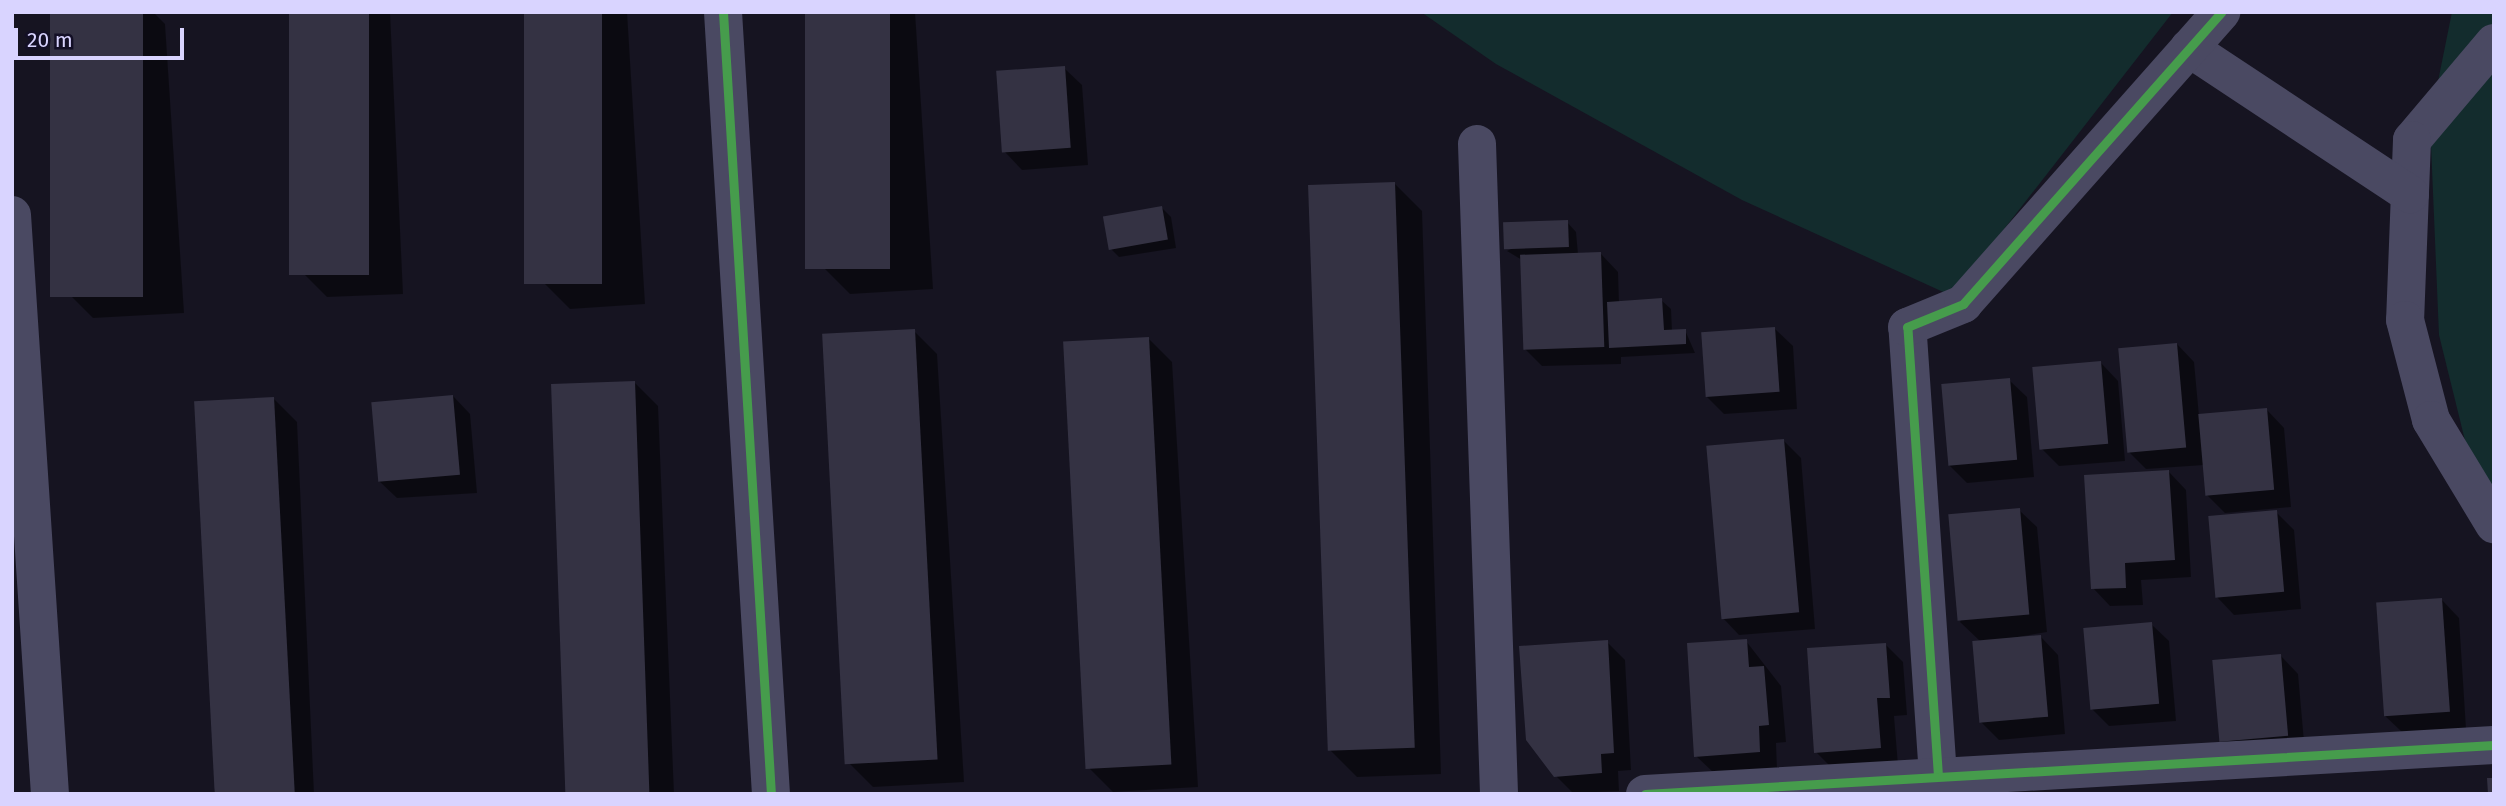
<!DOCTYPE html>
<style>
body{margin:0}
#map{position:relative;width:2506px;height:806px;overflow:hidden;background:#161421;font-family:"Fira Sans",sans-serif}
div>[style]{position:absolute}
.green>*{inset:0;background:#132c2d}
.shadow>*{inset:0;background:#0007}
.building>*{inset:0;background:#343243;transform-origin:0 0}
.street>*{height:38px;margin:-19px;padding:0 19px;transform-origin:19px;border-radius:19px;background:#4a4962}
.cycleway>*{height:9px;margin:-4.5px;padding:0 4.5px;transform-origin:4.5px;border-radius:4.5px;background:#469c4c}
span{translate:-50% -50%;white-space:nowrap;text-align:center;line-height:1.15;-webkit-text-stroke:5px #130f26;paint-order:stroke}
.frame{position:absolute;inset:0;border:14px solid #d9d4ff;pointer-events:none}
.scale{position:absolute;left:14px;top:28px;width:170px;height:32px;box-sizing:border-box;border:4px solid #d9d4ff;border-top:0;padding-left:9px;font-size:21px;line-height:24px;white-space:nowrap;color:#d9d4ff;-webkit-text-stroke:5px #130f26;paint-order:stroke}
</style>
<div id="map">
<div class="green">
<div style="clip-path:polygon(1421px 12px,2173px 12px,1952px 296px,1742px 200px,1496px 64px)"></div>
<div style="clip-path:polygon(2452px 12px,2494px 12px,2494px 525px,2478px 493px,2439px 335px,2430px 121px)"></div>
</div>
<div class="shadow">
<div style="clip-path:polygon(51px 12px,153px 12px,165px 24px,184px 313px,93px 318px,70px 295px)"></div>
<div style="clip-path:polygon(291px 12px,390px 12px,403px 294px,327px 297px,304px 274px)"></div>
<div style="clip-path:polygon(526px 12px,627px 12px,645px 304px,570px 309px,543px 282px)"></div>
<div style="clip-path:polygon(807px 12px,915px 12px,933px 289px,850px 294px,823px 267px)"></div>
<div style="clip-path:polygon(1064px 68px,1082px 85px,1088px 165px,1022px 170px,1005px 152px)"></div>
<div style="clip-path:polygon(1395px 184px,1422px 211px,1441px 774px,1357px 777px,1330px 750px)"></div>
<div style="clip-path:polygon(1161px 207px,1171px 217px,1176px 248px,1119px 257px,1110px 248px)"></div>
<div style="clip-path:polygon(1567px 222px,1576px 232px,1578px 254px,1601px 254px,1618px 272px,1619px 303px,1661px 300px,1671px 309px,1672px 331px,1685px 330px,1695px 353px,1621px 357px,1621px 364px,1542px 366px,1524px 348px,1522px 260px,1507px 251px)"></div>
<div style="clip-path:polygon(1775px 329px,1793px 346px,1797px 409px,1724px 414px,1707px 397px)"></div>
<div style="clip-path:polygon(914px 331px,937px 354px,964px 782px,873px 787px,850px 764px)"></div>
<div style="clip-path:polygon(1149px 339px,1172px 362px,1198px 787px,1113px 792px,1090px 769px)"></div>
<div style="clip-path:polygon(2177px 344px,2194px 362px,2199px 416px,2267px 410px,2284px 428px,2291px 507px,2225px 513px,2207px 495px,2204px 465px,2146px 469px,2128px 451px)"></div>
<div style="clip-path:polygon(2101px 363px,2118px 381px,2125px 461px,2059px 466px,2041px 448px)"></div>
<div style="clip-path:polygon(2009px 380px,2027px 397px,2034px 477px,1967px 483px,1949px 465px)"></div>
<div style="clip-path:polygon(635px 383px,658px 406px,674px 794px,569px 794px)"></div>
<div style="clip-path:polygon(453px 396px,470px 414px,477px 493px,397px 498px,379px 481px)"></div>
<div style="clip-path:polygon(274px 399px,297px 422px,314px 794px,214px 794px)"></div>
<div style="clip-path:polygon(1783px 440px,1801px 458px,1815px 629px,1739px 635px,1722px 617px)"></div>
<div style="clip-path:polygon(2169px 472px,2186px 490px,2191px 577px,2141px 580px,2143px 605px,2110px 606px,2093px 588px)"></div>
<div style="clip-path:polygon(2019px 510px,2037px 527px,2047px 632px,1988px 642px,2041px 637px,2058px 655px,2065px 734px,1999px 740px,1981px 722px,1981px 642px,1960px 622px)"></div>
<div style="clip-path:polygon(2276px 512px,2294px 530px,2301px 609px,2234px 615px,2217px 597px)"></div>
<div style="clip-path:polygon(2442px 600px,2459px 618px,2466px 729px,2402px 732px,2384px 715px)"></div>
<div style="clip-path:polygon(2151px 624px,2169px 641px,2176px 721px,2109px 726px,2092px 709px)"></div>
<div style="clip-path:polygon(1746px 641px,1781px 686px,1786px 742px,1776px 743px,1777px 769px,1714px 773px,1696px 756px)"></div>
<div style="clip-path:polygon(1607px 642px,1625px 660px,1631px 770px,1618px 771px,1619px 791px,1573px 793px,1555px 775px)"></div>
<div style="clip-path:polygon(1886px 645px,1903px 662px,1907px 715px,1894px 716px,1898px 765px,1834px 770px,1816px 752px)"></div>
<div style="clip-path:polygon(2281px 656px,2298px 674px,2305px 753px,2221px 741px)"></div>
</div>
<div class="building">
<div style="left:50px;top:12px;width:93px;height:285px"></div>
<div style="left:289px;top:12px;width:80px;height:263px"></div>
<div style="left:524px;top:12px;width:78px;height:272px"></div>
<div style="left:805px;top:12px;width:85px;height:257px"></div>
<div style="left:1065px;top:66px;width:82px;height:69px;rotate:86deg"></div>
<div style="left:1395px;top:182px;width:566px;height:87px;rotate:88deg"></div>
<div style="left:1162px;top:206px;width:34px;height:60px;rotate:80deg"></div>
<div style="left:1568px;top:220px;width:27px;height:65px;rotate:88deg"></div>
<div style="left:1601px;top:252px;width:95px;height:81px;rotate:88deg"></div>
<div style="clip-path:polygon(1662px 298px,1664px 330px,1686px 329px,1686px 344px,1609px 348px,1607px 302px)"></div>
<div style="left:1775px;top:327px;width:65px;height:74px;rotate:86deg"></div>
<div style="left:915px;top:329px;width:431px;height:93px;rotate:87deg"></div>
<div style="left:1149px;top:337px;width:428px;height:86px;rotate:87deg"></div>
<div style="left:2177px;top:343px;width:105px;height:59px;rotate:85deg"></div>
<div style="left:2101px;top:361px;width:83px;height:69px;rotate:85deg"></div>
<div style="left:2010px;top:378px;width:82px;height:69px;rotate:85deg"></div>
<div style="left:635px;top:381px;width:413px;height:84px;rotate:88deg"></div>
<div style="left:453px;top:395px;width:80px;height:82px;rotate:85deg"></div>
<div style="left:274px;top:397px;width:397px;height:80px;rotate:87deg"></div>
<div style="left:2267px;top:408px;width:82px;height:69px;rotate:85deg"></div>
<div style="left:1784px;top:439px;width:174px;height:78px;rotate:85deg"></div>
<div style="clip-path:polygon(2169px 470px,2175px 560px,2125px 563px,2126px 588px,2091px 589px,2084px 475px)"></div>
<div style="left:2020px;top:508px;width:107px;height:72px;rotate:85deg"></div>
<div style="left:2277px;top:510px;width:82px;height:69px;rotate:85deg"></div>
<div style="left:2442px;top:598px;width:114px;height:66px;rotate:86deg"></div>
<div style="left:2152px;top:622px;width:82px;height:69px;rotate:85deg"></div>
<div style="left:2041px;top:635px;width:82px;height:69px;rotate:85deg"></div>
<div style="clip-path:polygon(1747px 639px,1749px 667px,1764px 666px,1769px 725px,1759px 726px,1760px 752px,1694px 757px,1687px 643px)"></div>
<div style="clip-path:polygon(1608px 640px,1614px 753px,1601px 754px,1602px 773px,1554px 777px,1526px 740px,1519px 646px)"></div>
<div style="clip-path:polygon(1886px 643px,1890px 698px,1877px 698px,1881px 748px,1814px 753px,1807px 648px)"></div>
<div style="left:2281px;top:654px;width:82px;height:69px;rotate:85deg"></div>
<div style="clip-path:polygon(2487px 778px,2494px 778px,2494px 794px,2488px 794px)"></div>
</div>
<div class="street">
<div style="left:723px;top:12px;width:783px;rotate:86.49deg"></div>
<div style="left:2494px;top:43px;width:127px;rotate:130.2deg"></div>
<div style="left:2412px;top:140px;width:180px;rotate:92.2deg"></div>
<div style="left:2405px;top:320px;width:103px;rotate:75.4deg"></div>
<div style="left:2431px;top:420px;width:122px;rotate:58.8deg"></div>
<div style="left:2189px;top:48px;width:265px;rotate:33.5deg"></div>
<div style="left:1477px;top:144px;width:650px;rotate:88.06deg"></div>
<div style="left:12px;top:215px;width:580px;rotate:86.25deg"></div>
<div style="left:1938px;top:776px;width:450px;rotate:-93.9deg"></div>
<div style="left:1907px;top:327px;width:61px;rotate:-22.3deg"></div>
<div style="left:1963px;top:304px;width:390px;rotate:-48.5deg"></div>
<div style="left:1645px;top:794px;width:850px;rotate:-3.3deg"></div>
</div>
<div class="cycleway">
<div style="left:723px;top:12px;width:783px;rotate:86.49deg"></div>
<div style="left:1938px;top:776px;width:450px;rotate:-93.9deg"></div>
<div style="left:1907px;top:327px;width:61px;rotate:-22.3deg"></div>
<div style="left:1963px;top:304px;width:390px;rotate:-48.5deg"></div>
<div style="left:1645px;top:794px;width:850px;rotate:-3.3deg"></div>
</div>
<div class="frame"></div>
<div class="scale">20 m</div>
</div>
